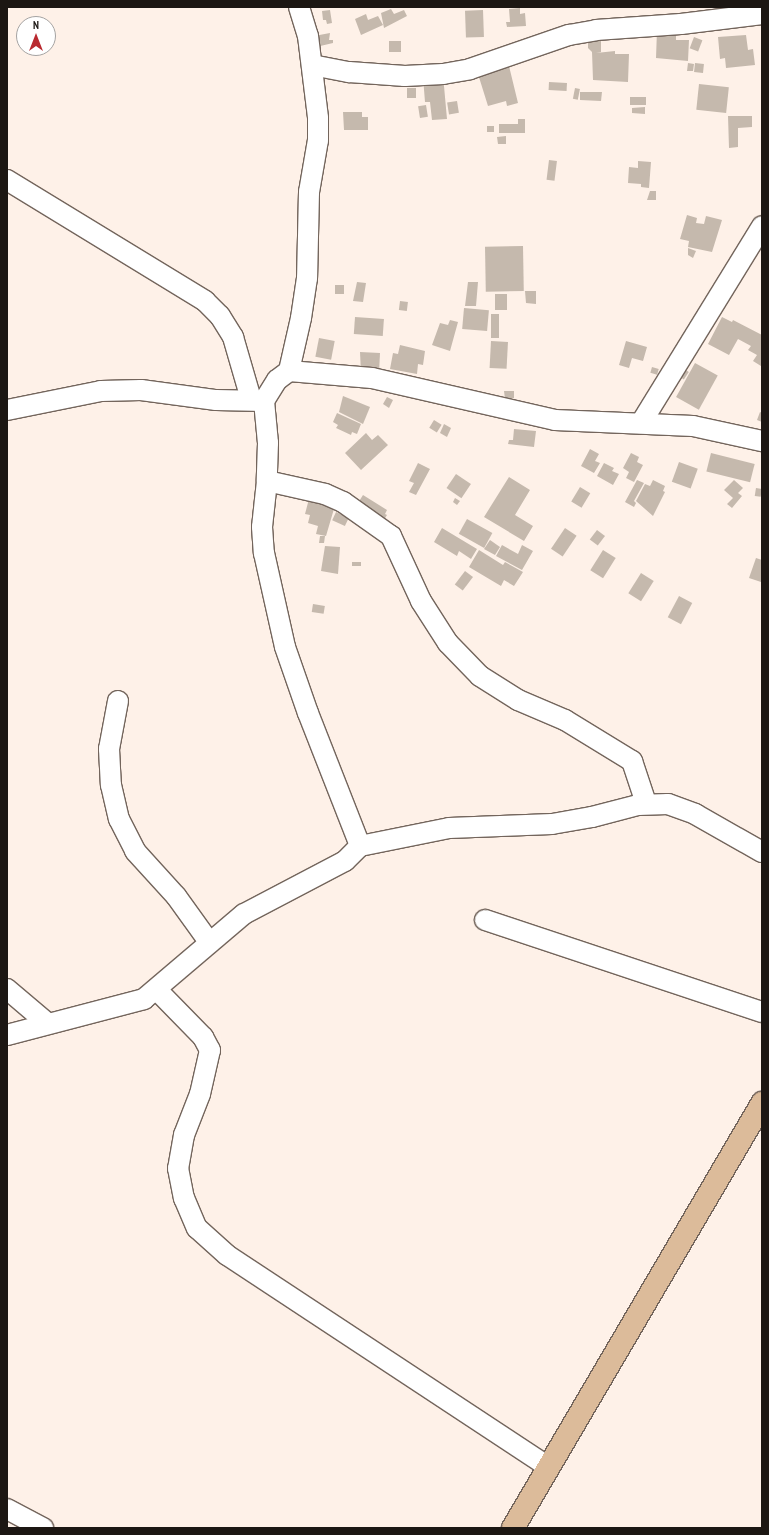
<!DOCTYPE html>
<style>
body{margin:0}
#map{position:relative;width:769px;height:1535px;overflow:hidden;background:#fef1e8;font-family:"PT Sans Narrow",sans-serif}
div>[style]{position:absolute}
.building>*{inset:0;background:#c5b9ad;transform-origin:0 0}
.roads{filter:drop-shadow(1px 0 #73655c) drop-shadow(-1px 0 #73655c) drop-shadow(0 1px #73655c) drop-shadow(0 -1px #73655c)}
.minor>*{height:20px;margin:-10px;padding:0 10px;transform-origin:10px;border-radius:10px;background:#fff}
.major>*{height:22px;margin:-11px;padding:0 11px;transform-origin:11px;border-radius:11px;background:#dcbb9a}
span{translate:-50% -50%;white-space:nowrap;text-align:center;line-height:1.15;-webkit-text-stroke:3.5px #fff;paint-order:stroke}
.frame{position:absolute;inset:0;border:8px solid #1c1713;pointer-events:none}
.north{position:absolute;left:16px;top:16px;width:40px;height:40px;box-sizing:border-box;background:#fff;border:1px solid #a4a2a1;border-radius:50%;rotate:0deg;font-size:11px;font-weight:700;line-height:16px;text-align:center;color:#1c1713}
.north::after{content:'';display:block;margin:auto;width:14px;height:18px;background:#b9292f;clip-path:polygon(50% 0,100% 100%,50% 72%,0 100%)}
</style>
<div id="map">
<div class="building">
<div style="clip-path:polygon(520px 8px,520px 14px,525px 13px,526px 26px,507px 27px,506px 22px,510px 22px,509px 9px)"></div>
<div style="clip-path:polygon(391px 9px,394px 14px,404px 10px,407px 16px,384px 28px,381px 13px)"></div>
<div style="clip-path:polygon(330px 10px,332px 23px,327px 24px,326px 20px,323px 20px,322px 11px)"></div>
<div style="left:483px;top:10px;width:27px;height:18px;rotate:88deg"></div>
<div style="clip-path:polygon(366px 14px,368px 20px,378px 16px,383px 25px,361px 35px,355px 19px)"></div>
<div style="clip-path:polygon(657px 30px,676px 31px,676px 40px,689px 40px,688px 61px,656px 58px)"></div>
<div style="clip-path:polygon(330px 33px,329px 40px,333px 40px,333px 43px,316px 47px,314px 36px)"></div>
<div style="clip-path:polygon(746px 35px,748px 50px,753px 49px,755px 65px,726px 68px,725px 58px,720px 59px,718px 37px)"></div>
<div style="left:694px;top:37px;width:9px;height:12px;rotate:21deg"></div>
<div style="clip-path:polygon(588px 40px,601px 41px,601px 52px,596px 53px,615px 51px,615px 54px,629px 54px,628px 82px,593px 80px,592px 52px,588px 48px)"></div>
<div style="left:389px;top:41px;width:12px;height:11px"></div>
<div style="clip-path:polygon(688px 63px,694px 64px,693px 71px,687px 71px)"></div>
<div style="left:695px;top:63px;width:9px;height:9px;rotate:6deg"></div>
<div style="clip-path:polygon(509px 66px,518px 103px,507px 106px,506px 101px,488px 106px,478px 74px)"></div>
<div style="clip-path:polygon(443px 75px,447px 119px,432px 120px,430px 102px,425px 102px,423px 77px)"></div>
<div style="left:549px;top:82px;width:18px;height:8px;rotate:3deg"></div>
<div style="left:699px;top:84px;width:30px;height:26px;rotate:6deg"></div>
<div style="left:407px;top:88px;width:9px;height:10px"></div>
<div style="left:575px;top:88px;width:5px;height:11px;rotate:11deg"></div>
<div style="clip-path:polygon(580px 92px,602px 92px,601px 101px,580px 100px)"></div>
<div style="left:630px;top:97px;width:16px;height:8px"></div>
<div style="left:457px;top:101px;width:12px;height:10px;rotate:81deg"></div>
<div style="left:426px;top:105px;width:12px;height:8px;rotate:81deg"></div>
<div style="clip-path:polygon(645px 107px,645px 114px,632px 113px,632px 108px)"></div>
<div style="clip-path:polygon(343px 112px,362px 112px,362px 117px,368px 117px,368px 130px,344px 130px)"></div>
<div style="clip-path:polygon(728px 116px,752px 116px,752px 127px,738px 128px,738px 147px,729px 148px)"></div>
<div style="clip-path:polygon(518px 119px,525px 119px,525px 133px,499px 133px,499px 124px,518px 124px)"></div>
<div style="left:487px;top:126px;width:7px;height:6px"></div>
<div style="clip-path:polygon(506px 136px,506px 144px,498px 144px,497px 137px)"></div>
<div style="left:549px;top:160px;width:8px;height:20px;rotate:7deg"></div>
<div style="clip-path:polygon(638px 161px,651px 162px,649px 188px,641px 187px,641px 184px,628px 183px,629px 167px,638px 168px)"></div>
<div style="clip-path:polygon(650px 191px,656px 191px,656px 200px,647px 200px)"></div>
<div style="clip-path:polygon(687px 215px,697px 218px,696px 223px,704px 224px,706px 216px,722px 220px,712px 252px,688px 247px,689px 241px,680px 239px)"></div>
<div style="left:523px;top:246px;width:45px;height:38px;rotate:89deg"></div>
<div style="clip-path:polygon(688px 248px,696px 251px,693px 258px,688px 255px)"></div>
<div style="clip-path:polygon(357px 282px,366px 283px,363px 302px,353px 301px)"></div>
<div style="clip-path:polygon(468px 282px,478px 282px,476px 306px,465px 306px)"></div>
<div style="left:335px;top:285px;width:9px;height:9px"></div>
<div style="clip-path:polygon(525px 291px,536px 291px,536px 304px,526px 303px)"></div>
<div style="left:495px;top:294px;width:12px;height:16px"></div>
<div style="left:400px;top:301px;width:8px;height:9px;rotate:7deg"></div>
<div style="left:464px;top:308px;width:25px;height:21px;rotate:5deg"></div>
<div style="left:491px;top:314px;width:8px;height:24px"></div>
<div style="left:355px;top:317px;width:29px;height:17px;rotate:4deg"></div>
<div style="clip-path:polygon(722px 317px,732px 322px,733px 320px,762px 335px,761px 366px,753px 361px,757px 355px,748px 350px,751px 346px,738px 339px,729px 355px,708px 344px)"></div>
<div style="clip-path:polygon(450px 320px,458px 322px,450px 351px,432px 345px,440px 323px,448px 325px)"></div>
<div style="left:319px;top:338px;width:16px;height:19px;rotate:11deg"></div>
<div style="left:491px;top:341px;width:17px;height:27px;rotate:3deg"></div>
<div style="clip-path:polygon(626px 341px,647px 347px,643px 361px,632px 358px,629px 368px,619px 365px)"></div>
<div style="clip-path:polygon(400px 345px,425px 351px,423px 365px,418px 364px,417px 374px,390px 369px,393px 353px,398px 354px)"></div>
<div style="clip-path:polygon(360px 352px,380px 353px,379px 373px,361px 373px)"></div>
<div style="left:695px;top:363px;width:26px;height:39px;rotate:29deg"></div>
<div style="left:652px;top:367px;width:7px;height:6px;rotate:16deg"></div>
<div style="left:683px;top:368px;width:7px;height:9px;rotate:34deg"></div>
<div style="clip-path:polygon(504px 391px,514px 391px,514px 398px,505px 399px)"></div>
<div style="clip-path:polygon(343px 396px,370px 407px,363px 424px,339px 412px)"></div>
<div style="clip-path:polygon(387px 397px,393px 400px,389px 408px,383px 404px)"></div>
<div style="clip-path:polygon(760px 412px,762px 413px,762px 422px,757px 420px)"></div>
<div style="clip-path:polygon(337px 413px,361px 424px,357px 434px,352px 432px,351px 435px,336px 428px,338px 425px,333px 422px)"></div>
<div style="left:434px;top:420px;width:9px;height:9px;rotate:32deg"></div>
<div style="clip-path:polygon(444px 424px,451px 428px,447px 437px,440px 433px)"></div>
<div style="clip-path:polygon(514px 429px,536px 431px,534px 447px,508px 444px,509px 440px,513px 440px)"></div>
<div style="clip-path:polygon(366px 433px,372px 440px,378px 435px,388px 445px,361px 470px,345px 453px)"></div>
<div style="clip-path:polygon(590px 449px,599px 454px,595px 461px,600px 463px,594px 473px,581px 466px)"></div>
<div style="clip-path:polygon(631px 453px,639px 457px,637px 462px,643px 465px,634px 482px,626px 478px,629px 472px,623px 468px)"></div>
<div style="left:711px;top:453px;width:45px;height:19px;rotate:14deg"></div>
<div style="left:679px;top:462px;width:20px;height:21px;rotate:20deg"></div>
<div style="clip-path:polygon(418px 463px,430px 469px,416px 495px,409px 492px,414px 483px,409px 481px)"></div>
<div style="clip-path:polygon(604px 463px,614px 468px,612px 471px,619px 474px,613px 485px,597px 476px)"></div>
<div style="left:456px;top:474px;width:18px;height:17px;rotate:34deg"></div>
<div style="clip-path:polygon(509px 477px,530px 490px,515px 515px,533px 526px,524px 541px,484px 517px)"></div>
<div style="clip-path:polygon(637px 480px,644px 483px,634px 501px,636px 503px,634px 507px,625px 502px)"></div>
<div style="clip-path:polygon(653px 480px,665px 486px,663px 491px,665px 492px,653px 516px,636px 501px,645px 484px,650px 486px)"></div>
<div style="clip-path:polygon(734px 480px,743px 488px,738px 493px,742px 496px,732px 508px,727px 504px,733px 498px,724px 490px)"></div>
<div style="left:580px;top:487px;width:12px;height:17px;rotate:31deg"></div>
<div style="left:756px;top:488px;width:6px;height:8px;rotate:9deg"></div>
<div style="clip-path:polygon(310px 495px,336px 502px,326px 536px,316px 534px,318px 526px,308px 523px,310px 515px,305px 514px)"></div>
<div style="clip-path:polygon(363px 495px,387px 510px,385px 514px,387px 515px,382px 523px,356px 506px)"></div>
<div style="clip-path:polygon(455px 498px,460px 501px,457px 505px,453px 502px)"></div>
<div style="left:336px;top:512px;width:14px;height:9px;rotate:25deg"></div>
<div style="left:467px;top:519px;width:29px;height:17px;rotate:29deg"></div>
<div style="clip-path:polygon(442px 528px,477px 549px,471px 559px,459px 551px,457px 556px,434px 542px)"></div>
<div style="left:565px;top:528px;width:14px;height:25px;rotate:34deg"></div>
<div style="left:597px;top:530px;width:10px;height:12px;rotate:37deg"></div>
<div style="clip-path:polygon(320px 536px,325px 536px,324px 543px,319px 543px)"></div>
<div style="clip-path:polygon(490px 540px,500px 547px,495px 555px,484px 549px)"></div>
<div style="clip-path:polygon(502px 545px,518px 554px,522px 545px,533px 551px,522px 570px,496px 556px)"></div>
<div style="clip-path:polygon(325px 546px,340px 547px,338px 574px,321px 571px)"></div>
<div style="clip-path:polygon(479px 550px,503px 565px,505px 562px,523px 572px,514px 586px,504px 580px,501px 586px,469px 567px)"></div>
<div style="left:603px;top:550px;width:15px;height:24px;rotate:32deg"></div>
<div style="clip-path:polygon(756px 558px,762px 560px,761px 582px,749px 578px)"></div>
<div style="left:352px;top:562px;width:9px;height:4px"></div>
<div style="left:465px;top:571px;width:10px;height:17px;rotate:37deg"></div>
<div style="left:641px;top:573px;width:15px;height:24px;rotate:32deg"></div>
<div style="left:679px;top:596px;width:15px;height:24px;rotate:28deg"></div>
<div style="left:313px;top:604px;width:12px;height:8px;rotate:9deg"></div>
</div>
<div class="roads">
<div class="minor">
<div style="left:299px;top:7px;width:30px;rotate:73deg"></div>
<div style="left:308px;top:36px;width:83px;rotate:83deg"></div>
<div style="left:318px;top:118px;width:22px;rotate:90deg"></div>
<div style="left:318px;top:140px;width:53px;rotate:99.8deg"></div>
<div style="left:309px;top:192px;width:86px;rotate:91.3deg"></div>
<div style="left:307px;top:278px;width:40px;rotate:98.5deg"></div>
<div style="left:301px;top:318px;width:54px;rotate:102.8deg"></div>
<div style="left:289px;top:371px;width:15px;rotate:143deg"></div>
<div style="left:277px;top:380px;width:25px;rotate:122deg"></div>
<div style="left:264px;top:401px;width:42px;rotate:84.6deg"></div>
<div style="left:268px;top:443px;width:38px;rotate:92deg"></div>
<div style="left:267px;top:481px;width:46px;rotate:96.2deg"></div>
<div style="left:262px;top:527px;width:26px;rotate:86deg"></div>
<div style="left:264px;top:553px;width:96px;rotate:77.4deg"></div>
<div style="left:285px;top:647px;width:70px;rotate:70.8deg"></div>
<div style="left:308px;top:713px;width:143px;rotate:68.6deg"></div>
<div style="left:312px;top:65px;width:38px;rotate:11deg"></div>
<div style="left:349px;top:72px;width:56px;rotate:4.1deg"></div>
<div style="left:405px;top:76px;width:38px;rotate:-3deg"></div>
<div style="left:443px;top:74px;width:27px;rotate:-10deg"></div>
<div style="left:470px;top:69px;width:105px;rotate:-19deg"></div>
<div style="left:569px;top:35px;width:27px;rotate:-10deg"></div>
<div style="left:596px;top:30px;width:85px;rotate:-4deg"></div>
<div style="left:681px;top:24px;width:82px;rotate:-7deg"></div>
<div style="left:7px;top:180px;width:232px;rotate:31.4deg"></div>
<div style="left:205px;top:301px;width:21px;rotate:45deg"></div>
<div style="left:220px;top:316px;width:25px;rotate:58deg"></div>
<div style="left:233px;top:337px;width:65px;rotate:73.8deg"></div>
<div style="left:289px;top:371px;width:83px;rotate:4.8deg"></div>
<div style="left:372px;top:378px;width:188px;rotate:12.9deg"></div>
<div style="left:555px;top:420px;width:138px;rotate:2.5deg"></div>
<div style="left:693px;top:426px;width:71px;rotate:12.3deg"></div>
<div style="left:7px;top:410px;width:96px;rotate:-11.4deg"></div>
<div style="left:101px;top:391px;width:40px;rotate:-1.4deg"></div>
<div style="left:141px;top:390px;width:76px;rotate:7.6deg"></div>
<div style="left:216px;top:400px;width:48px;rotate:1.2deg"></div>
<div style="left:641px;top:423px;width:231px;rotate:-58.4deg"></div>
<div style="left:267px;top:481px;width:59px;rotate:12.6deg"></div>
<div style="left:325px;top:494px;width:20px;rotate:24deg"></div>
<div style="left:343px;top:502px;width:59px;rotate:35.3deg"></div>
<div style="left:391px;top:536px;width:72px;rotate:65.2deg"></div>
<div style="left:421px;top:601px;width:50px;rotate:57.3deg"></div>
<div style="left:448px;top:643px;width:46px;rotate:45.9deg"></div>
<div style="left:480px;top:676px;width:45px;rotate:32.3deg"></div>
<div style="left:518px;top:700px;width:51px;rotate:23.1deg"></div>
<div style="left:565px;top:720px;width:79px;rotate:31.5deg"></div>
<div style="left:632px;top:761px;width:44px;rotate:71.6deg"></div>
<div style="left:118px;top:701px;width:49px;rotate:100.6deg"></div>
<div style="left:109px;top:749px;width:36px;rotate:87deg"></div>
<div style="left:111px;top:785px;width:35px;rotate:77deg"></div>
<div style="left:119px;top:819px;width:36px;rotate:63deg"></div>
<div style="left:135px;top:851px;width:61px;rotate:47.7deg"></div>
<div style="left:176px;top:896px;width:57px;rotate:54.3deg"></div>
<div style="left:485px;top:920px;width:292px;rotate:18.4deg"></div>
<div style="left:7px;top:989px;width:52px;rotate:40.4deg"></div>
<div style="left:157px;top:990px;width:66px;rotate:45.6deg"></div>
<div style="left:203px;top:1037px;width:15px;rotate:62deg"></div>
<div style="left:210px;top:1050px;width:45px;rotate:102.8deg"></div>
<div style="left:200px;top:1094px;width:44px;rotate:111.3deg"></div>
<div style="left:184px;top:1135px;width:34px;rotate:100deg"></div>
<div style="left:178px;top:1168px;width:31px;rotate:79deg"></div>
<div style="left:184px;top:1198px;width:33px;rotate:67deg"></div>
<div style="left:197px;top:1228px;width:40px;rotate:42deg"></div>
<div style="left:227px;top:1255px;width:386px;rotate:33.4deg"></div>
<div style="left:7px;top:1035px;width:142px;rotate:-14.7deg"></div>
<div style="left:144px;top:999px;width:131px;rotate:-40.4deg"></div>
<div style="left:244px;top:914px;width:114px;rotate:-27.7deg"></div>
<div style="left:345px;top:861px;width:21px;rotate:-45deg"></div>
<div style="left:360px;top:846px;width:91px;rotate:-11.4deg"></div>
<div style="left:449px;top:828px;width:103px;rotate:-2.2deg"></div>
<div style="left:552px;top:824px;width:41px;rotate:-9.9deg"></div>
<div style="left:592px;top:817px;width:48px;rotate:-14.6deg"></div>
<div style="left:638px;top:805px;width:30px;rotate:-2deg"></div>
<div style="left:668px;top:804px;width:29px;rotate:20deg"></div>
<div style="left:695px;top:814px;width:77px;rotate:29.6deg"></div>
<div style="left:7px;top:1509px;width:41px;rotate:27.8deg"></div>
</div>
<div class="major">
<div style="left:513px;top:1528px;width:493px;rotate:-59.6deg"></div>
</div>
</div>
<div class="frame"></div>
<div class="north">N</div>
</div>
